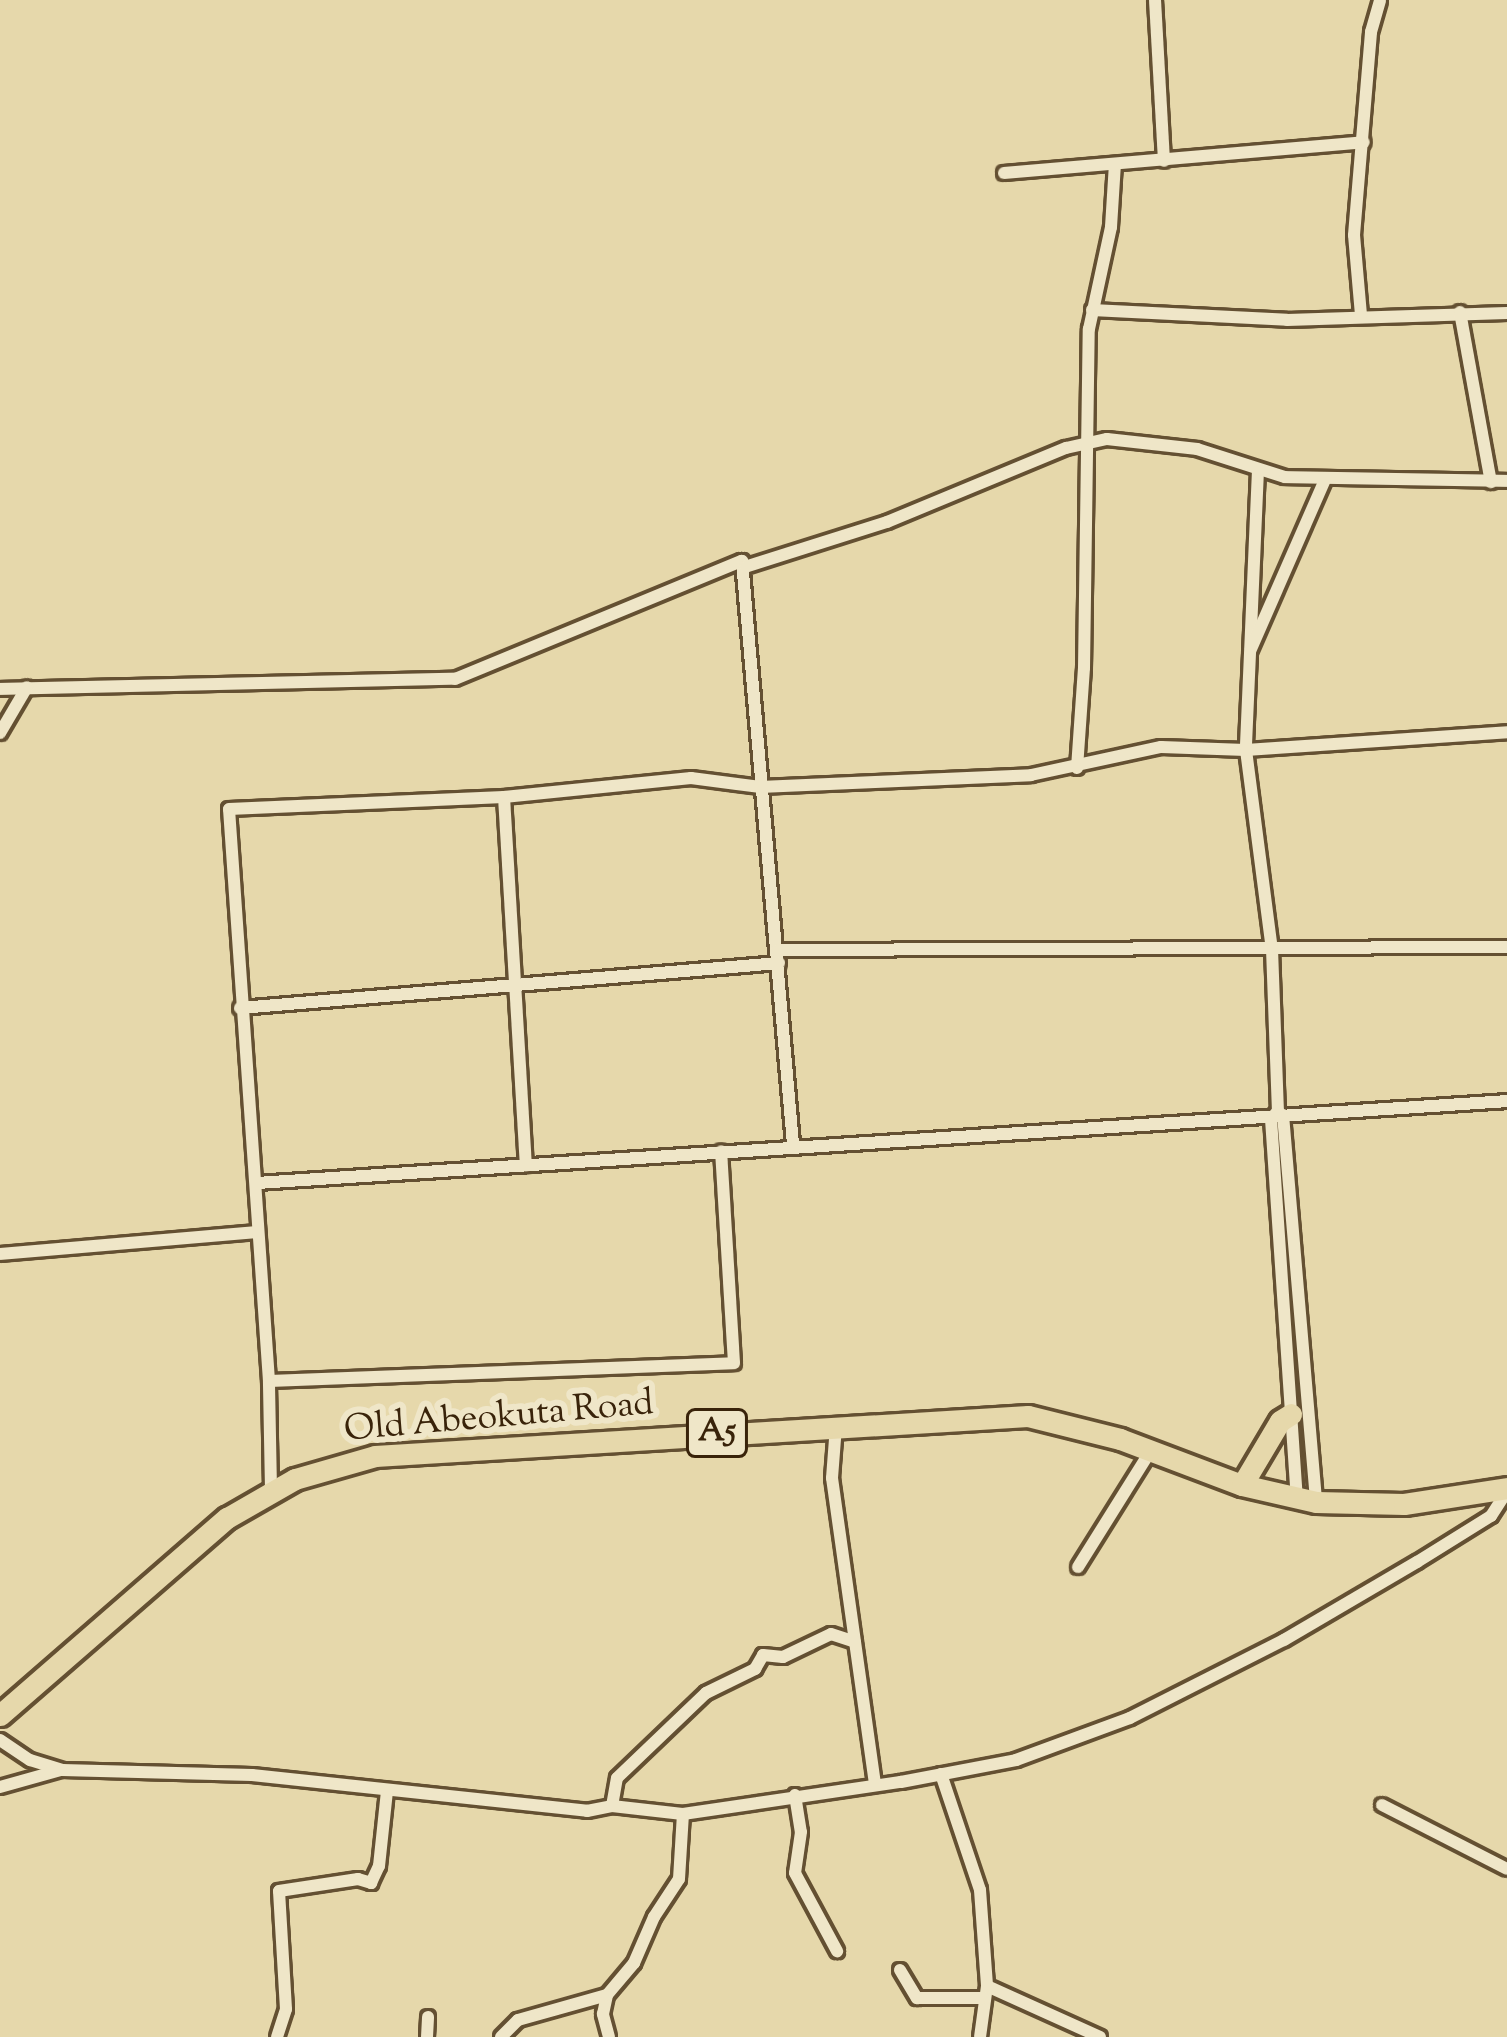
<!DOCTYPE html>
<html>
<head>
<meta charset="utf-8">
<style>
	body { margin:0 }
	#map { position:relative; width:1507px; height:2037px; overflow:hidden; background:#e6d8ab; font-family:"Sorts Mill Goudy",serif }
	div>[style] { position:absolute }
	.roads { filter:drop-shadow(3px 0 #645032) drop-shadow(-3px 0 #645032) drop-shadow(0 3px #645032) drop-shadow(0 -3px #645032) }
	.street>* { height:12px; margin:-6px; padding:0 6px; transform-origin:6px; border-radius:6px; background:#efe6c8 }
	.highway>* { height:21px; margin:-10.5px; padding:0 10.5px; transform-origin:10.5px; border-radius:10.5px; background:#e6d8ab }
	span { translate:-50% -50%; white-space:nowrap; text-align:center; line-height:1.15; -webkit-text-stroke:12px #efe6c8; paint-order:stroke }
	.shield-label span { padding:3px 9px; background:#efe6c8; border:3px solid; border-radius:9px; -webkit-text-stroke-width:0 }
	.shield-label { font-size:33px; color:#39230a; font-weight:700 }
	.street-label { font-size:36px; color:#39230a }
</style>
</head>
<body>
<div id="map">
	<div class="roads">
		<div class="street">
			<i style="left:1155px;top:0;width:161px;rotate:86.8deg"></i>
			<i style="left:1004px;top:173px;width:361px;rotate:-4.9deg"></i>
			<i style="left:1092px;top:310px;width:195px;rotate:2.9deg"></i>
			<i style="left:1287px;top:320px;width:220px;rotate:-1.8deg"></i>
			<i style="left:1460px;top:312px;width:173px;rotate:79.7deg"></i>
			<i style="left:1361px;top:315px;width:80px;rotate:-95deg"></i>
			<i style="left:1354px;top:235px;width:204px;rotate:-85.2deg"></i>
			<i style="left:1371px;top:32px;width:33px;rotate:-74deg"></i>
			<i style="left:1258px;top:470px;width:280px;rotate:92.5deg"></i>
			<i style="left:1246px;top:750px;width:201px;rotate:82.6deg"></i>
			<i style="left:1272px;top:949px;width:162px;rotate:87.9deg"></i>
			<i style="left:1278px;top:1111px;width:11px;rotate:131deg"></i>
			<i style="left:1271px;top:1119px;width:379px;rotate:86.1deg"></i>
			<i style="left:742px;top:561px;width:585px;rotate:85deg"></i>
			<i style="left:1251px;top:649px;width:184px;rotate:-66.4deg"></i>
			<i style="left:0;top:689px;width:455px;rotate:-1.3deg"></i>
			<i style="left:455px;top:679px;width:310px;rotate:-22.4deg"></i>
			<i style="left:742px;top:561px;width:7px;rotate:63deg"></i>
			<i style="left:745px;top:567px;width:149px;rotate:-17.6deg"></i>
			<i style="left:887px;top:522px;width:194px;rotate:-22.5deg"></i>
			<i style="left:1066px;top:448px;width:42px;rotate:-12.4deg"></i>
			<i style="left:1107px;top:439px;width:91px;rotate:6.3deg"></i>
			<i style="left:1197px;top:449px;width:92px;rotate:17.7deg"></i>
			<i style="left:1285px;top:477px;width:222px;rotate:1deg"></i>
			<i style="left:0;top:733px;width:53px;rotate:-59.6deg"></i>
			<i style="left:1077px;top:768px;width:100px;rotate:-86deg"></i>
			<i style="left:1084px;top:668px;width:339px;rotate:-89.2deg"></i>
			<i style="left:1089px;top:329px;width:104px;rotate:-77.8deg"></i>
			<i style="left:1111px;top:227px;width:63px;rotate:-86.4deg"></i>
			<i style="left:504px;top:797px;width:369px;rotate:86.6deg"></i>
			<i style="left:777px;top:950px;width:730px;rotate:-0.24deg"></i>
			<i style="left:240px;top:1008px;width:541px;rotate:-4.77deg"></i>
			<i style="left:1283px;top:1115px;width:388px;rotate:85.1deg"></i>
			<i style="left:257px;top:1183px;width:1253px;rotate:-3.75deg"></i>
			<i style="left:0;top:1254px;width:258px;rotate:-4.9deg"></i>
			<i style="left:269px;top:1381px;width:465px;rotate:-2.2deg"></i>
			<i style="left:734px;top:1363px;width:212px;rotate:-93.5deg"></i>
			<i style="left:836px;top:1426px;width:52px;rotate:94.4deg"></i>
			<i style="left:832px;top:1478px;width:310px;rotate:82deg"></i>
			<i style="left:271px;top:1489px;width:108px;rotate:-91.1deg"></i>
			<i style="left:269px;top:1381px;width:573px;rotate:-94deg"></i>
			<i style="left:229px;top:809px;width:275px;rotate:-2.5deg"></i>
			<i style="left:504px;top:797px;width:188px;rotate:-5.8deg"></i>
			<i style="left:691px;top:778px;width:70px;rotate:7.4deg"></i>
			<i style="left:760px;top:787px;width:271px;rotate:-2.5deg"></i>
			<i style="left:1031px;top:775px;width:133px;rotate:-12.2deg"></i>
			<i style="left:1161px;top:747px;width:85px;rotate:2deg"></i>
			<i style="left:1246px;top:750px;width:262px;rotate:-3.9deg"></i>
			<i style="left:1078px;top:1567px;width:138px;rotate:-58deg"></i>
			<i style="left:0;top:1740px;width:36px;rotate:34deg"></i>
			<i style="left:30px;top:1760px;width:34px;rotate:17deg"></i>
			<i style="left:62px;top:1770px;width:190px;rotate:1.5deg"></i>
			<i style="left:252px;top:1775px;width:337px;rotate:6.1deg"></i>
			<i style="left:587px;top:1811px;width:25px;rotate:-11deg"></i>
			<i style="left:612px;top:1806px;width:71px;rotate:6.4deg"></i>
			<i style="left:683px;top:1814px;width:220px;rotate:-8.4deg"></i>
			<i style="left:901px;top:1782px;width:117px;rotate:-10.8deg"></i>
			<i style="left:1016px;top:1760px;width:121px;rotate:-20.2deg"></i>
			<i style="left:1130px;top:1718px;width:173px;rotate:-26.9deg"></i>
			<i style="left:1284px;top:1640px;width:154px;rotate:-30.4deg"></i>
			<i style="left:1417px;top:1562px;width:87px;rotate:-31.9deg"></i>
			<i style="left:1491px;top:1516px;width:30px;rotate:-57deg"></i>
			<i style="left:941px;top:1774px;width:122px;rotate:71.4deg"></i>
			<i style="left:980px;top:1890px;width:96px;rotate:85.8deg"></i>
			<i style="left:987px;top:1986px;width:51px;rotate:97.8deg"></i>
			<i style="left:0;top:1787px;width:63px;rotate:-15.6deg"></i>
			<i style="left:795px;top:1795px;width:37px;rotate:81deg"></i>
			<i style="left:801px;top:1832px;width:41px;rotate:98.3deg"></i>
			<i style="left:795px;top:1873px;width:89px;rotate:61.7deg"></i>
			<i style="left:1382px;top:1805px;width:140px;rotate:27.1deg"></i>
			<i style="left:612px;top:1806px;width:28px;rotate:-80deg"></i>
			<i style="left:617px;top:1778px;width:123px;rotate:-43.7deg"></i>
			<i style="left:706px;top:1693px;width:55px;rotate:-26.1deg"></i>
			<i style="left:755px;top:1669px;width:16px;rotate:-60deg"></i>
			<i style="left:763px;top:1655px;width:20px;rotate:6deg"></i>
			<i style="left:783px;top:1657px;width:53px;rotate:-25.6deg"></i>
			<i style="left:831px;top:1634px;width:25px;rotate:18deg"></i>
			<i style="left:900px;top:1970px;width:33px;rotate:59deg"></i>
			<i style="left:917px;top:1998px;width:66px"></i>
			<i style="left:987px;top:1986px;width:124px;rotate:24.3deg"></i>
			<i style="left:277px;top:2037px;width:29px;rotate:-72deg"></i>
			<i style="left:286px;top:2009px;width:118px;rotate:-93.4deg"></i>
			<i style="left:279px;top:1891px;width:80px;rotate:-8.6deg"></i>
			<i style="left:358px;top:1879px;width:14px;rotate:17deg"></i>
			<i style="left:371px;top:1883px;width:19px;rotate:-65deg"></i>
			<i style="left:379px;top:1866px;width:75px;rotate:-83.9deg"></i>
			<i style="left:427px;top:2037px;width:20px;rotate:-87deg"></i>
			<i style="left:501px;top:2037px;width:24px;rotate:-45deg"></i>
			<i style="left:518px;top:2020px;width:92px;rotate:-15.7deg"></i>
			<i style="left:609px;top:2037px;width:24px;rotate:-105deg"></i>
			<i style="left:603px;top:2014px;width:19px;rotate:-78deg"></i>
			<i style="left:607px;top:1995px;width:42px;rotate:-49.8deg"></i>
			<i style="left:634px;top:1963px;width:50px;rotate:-66.5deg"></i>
			<i style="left:654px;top:1917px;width:45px;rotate:-56.7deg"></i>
			<i style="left:679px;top:1879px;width:65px;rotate:-86.5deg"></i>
		</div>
		<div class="highway">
			<i style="left:1242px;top:1485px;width:74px;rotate:-59.3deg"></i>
			<i style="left:1280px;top:1421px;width:13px;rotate:-32deg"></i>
			<i style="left:0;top:1715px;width:301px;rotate:-41deg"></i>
			<i style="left:227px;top:1518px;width:78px;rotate:-29.8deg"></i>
			<i style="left:295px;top:1479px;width:83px;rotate:-16deg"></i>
			<i style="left:375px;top:1456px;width:654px;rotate:-3.51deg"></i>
			<i style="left:1028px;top:1416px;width:95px;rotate:14deg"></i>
			<i style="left:1120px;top:1439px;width:130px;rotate:20.7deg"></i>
			<i style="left:1242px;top:1485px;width:76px;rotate:12.9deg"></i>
			<i style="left:1316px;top:1502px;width:88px;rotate:1.3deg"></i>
			<i style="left:1404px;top:1504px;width:104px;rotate:-8.8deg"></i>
		</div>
	</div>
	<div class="shield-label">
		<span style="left:717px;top:1433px">A5</span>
	</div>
	<div class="street-label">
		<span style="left:499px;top:1418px;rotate:-5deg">Old Abeokuta Road</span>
	</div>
</div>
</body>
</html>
